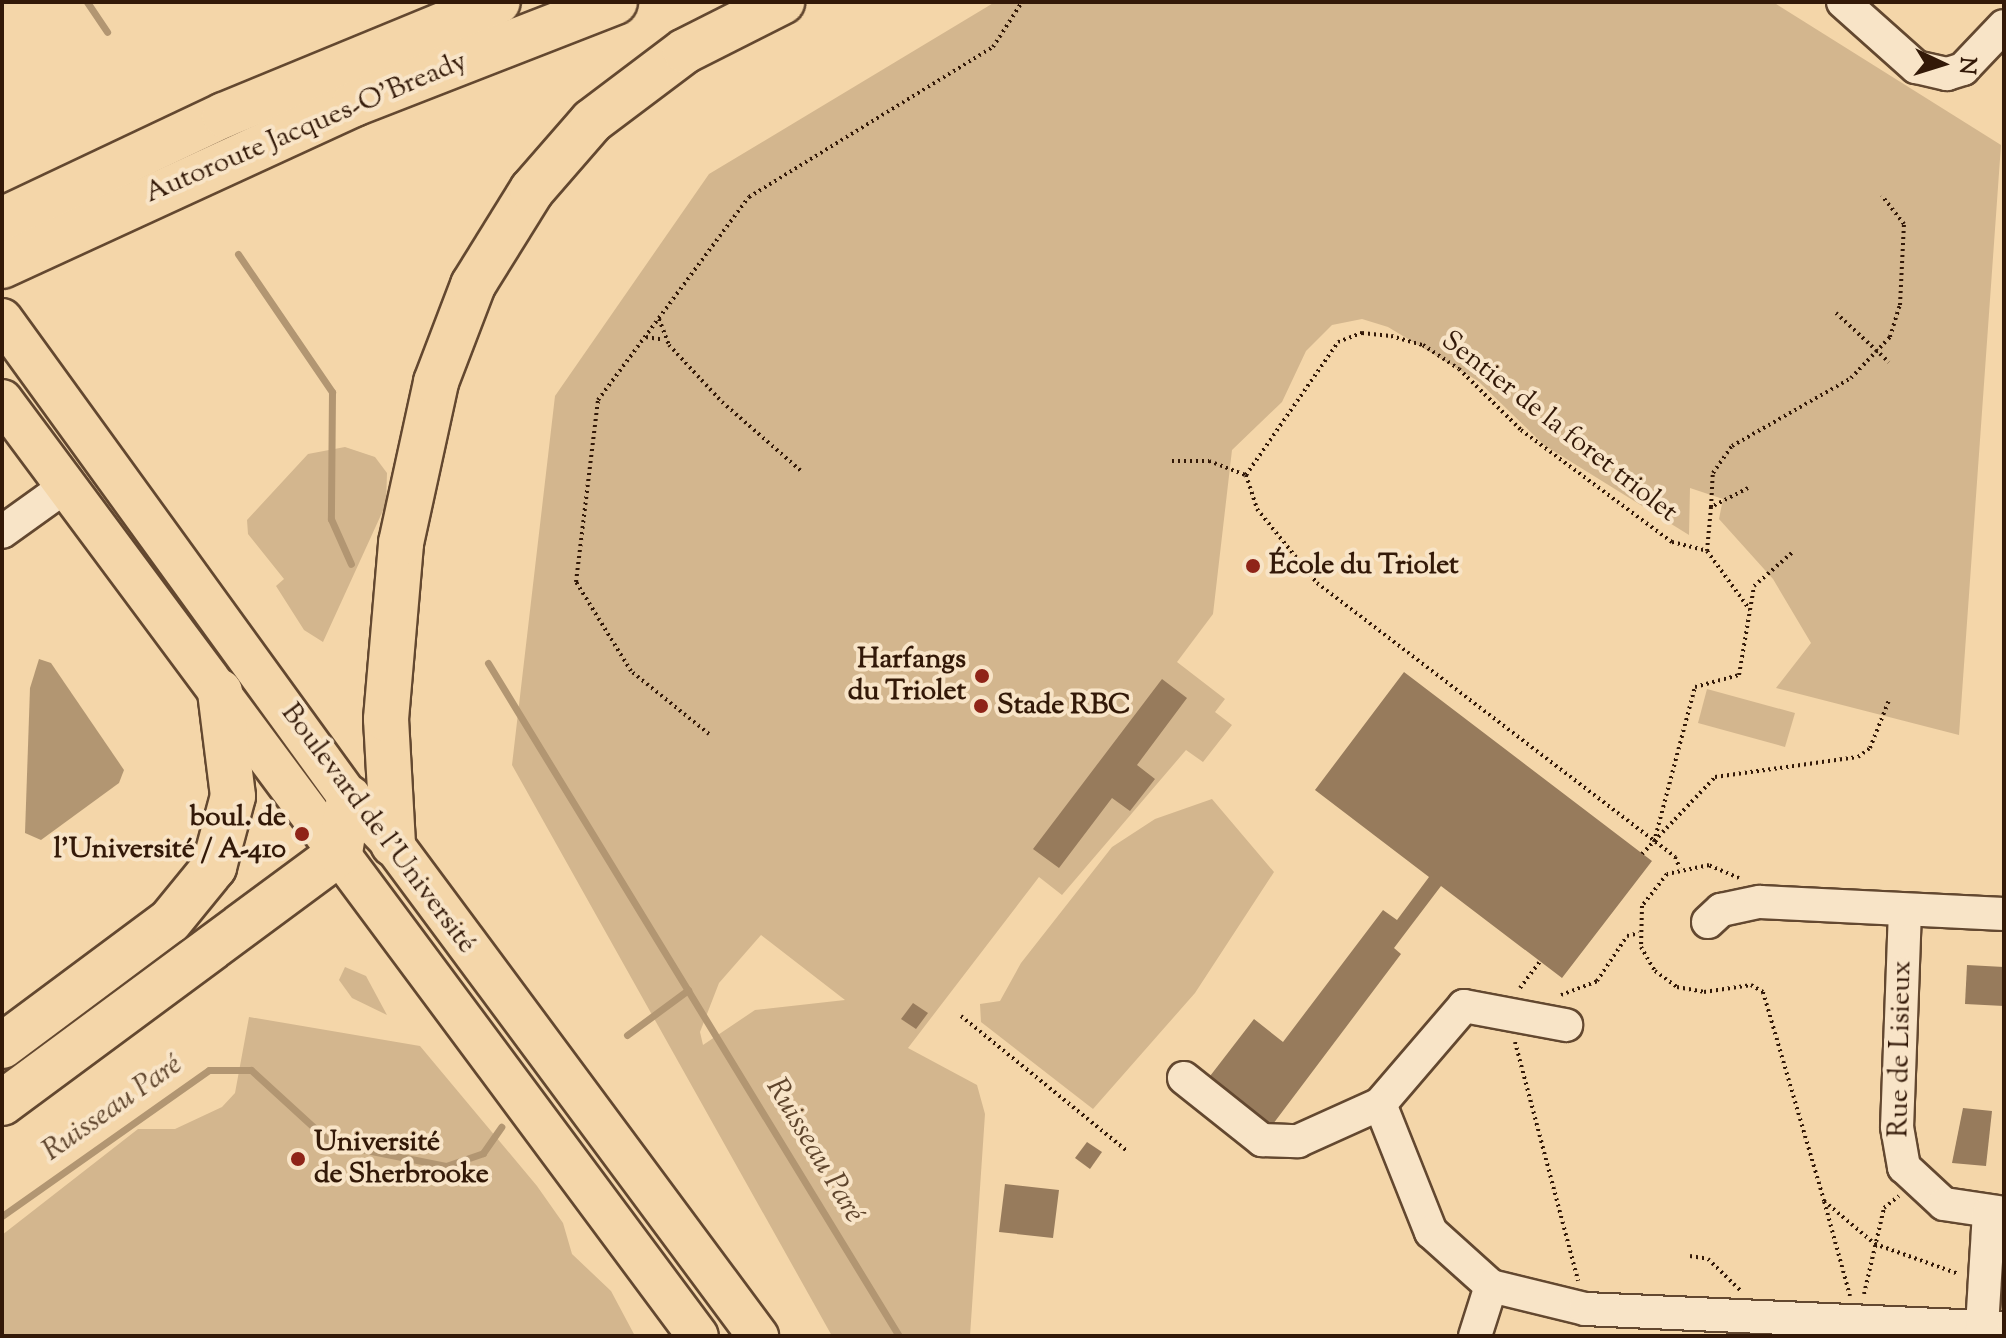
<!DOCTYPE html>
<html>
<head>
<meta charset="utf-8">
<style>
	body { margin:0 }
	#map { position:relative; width:2006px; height:1338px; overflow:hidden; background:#f4d6a9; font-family:"Sorts Mill Goudy",serif }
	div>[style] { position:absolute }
	.green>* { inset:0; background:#d3b68e }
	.water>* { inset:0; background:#b29672 }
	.stream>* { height:7px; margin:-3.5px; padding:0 3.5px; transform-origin:3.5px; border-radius:3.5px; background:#b29672 }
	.building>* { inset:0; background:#977b5c }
	.path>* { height:4px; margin-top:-2px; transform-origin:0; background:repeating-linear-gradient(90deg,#331908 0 2px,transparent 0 6px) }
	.roads { filter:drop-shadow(2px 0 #634830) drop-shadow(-2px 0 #634830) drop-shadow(0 2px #634830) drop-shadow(0 -2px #634830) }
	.minor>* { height:32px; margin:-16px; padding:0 16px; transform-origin:16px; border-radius:16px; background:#f8e4c7 }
	.major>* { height:40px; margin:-20px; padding:0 20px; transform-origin:20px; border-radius:20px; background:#f4d6a9 }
	.highway>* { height:44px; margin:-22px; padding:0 22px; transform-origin:22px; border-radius:22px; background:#f4d6a9 }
	.dots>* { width:22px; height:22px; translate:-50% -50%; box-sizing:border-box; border:4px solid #f8e4c7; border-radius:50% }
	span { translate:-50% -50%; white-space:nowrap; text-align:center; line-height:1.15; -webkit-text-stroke:8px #f8e4c7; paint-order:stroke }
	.street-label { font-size:28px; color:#331908 }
	.poi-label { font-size:28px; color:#331908; font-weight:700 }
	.left { translate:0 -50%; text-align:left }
	.right { translate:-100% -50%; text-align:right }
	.water-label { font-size:30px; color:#5f452d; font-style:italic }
	.frame { position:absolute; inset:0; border:4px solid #331908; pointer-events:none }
	.north { position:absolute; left:1902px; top:24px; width:80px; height:80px; -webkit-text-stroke:6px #f8e4c7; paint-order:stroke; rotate:94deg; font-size:22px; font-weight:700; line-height:32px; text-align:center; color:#331908 }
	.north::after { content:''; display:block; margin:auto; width:28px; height:36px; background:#331908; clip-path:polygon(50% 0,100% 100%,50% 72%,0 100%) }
</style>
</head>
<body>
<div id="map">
	<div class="green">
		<i style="clip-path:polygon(evenodd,995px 2px,1773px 2px,2001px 145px,1959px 735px,1776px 688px,1811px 643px,1773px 579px,1719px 519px,1723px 499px,1690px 488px,1689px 535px,1544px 445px,1478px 381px,1388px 327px,1362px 319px,1332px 325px,1306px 351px,1282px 402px,1232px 450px,1213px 614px,1177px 662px,1225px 699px,1215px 712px,1232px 725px,1203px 762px,1186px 750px,1062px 895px,1039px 877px,908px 1048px,977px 1085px,985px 1114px,970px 1336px,832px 1336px,512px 765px,555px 396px,709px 174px,995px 2px,761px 935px,845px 1000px,755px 1010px,703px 1045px,700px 1032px,719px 983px,761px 935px)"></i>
		<i style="clip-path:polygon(345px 447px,375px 457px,387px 473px,386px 504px,323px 642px,304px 630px,276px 586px,284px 579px,248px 534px,247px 520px,308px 454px)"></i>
		<i style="clip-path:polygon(1707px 689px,1795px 713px,1785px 747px,1698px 723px)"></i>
		<i style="clip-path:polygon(1212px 799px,1274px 872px,1195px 993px,1093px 1109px,981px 1022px,980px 1004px,1000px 1001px,1021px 963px,1112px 847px,1155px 819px)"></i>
		<i style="clip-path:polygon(345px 967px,366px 976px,387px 1015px,352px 998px,339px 980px)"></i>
		<i style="clip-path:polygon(249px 1017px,420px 1046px,537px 1186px,563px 1223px,572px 1254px,611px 1291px,635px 1336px,2px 1336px,2px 1235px,138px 1129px,175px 1129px,222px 1107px,235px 1093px)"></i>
	</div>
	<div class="water">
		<i style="clip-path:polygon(39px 659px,51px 663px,124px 770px,119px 783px,41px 840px,25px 833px,30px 688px)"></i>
	</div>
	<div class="stream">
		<i style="left:87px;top:2px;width:36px;rotate:56deg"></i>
		<i style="left:238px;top:254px;width:167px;rotate:55.7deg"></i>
		<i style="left:332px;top:392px;width:127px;rotate:90.5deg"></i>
		<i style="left:331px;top:519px;width:49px;rotate:66deg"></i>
		<i style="left:488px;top:663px;width:789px;rotate:58.59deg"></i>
		<i style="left:627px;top:1035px;width:76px;rotate:-36.4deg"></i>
		<i style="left:2px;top:1216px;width:253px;rotate:-35.2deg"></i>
		<i style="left:209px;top:1070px;width:42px"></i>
		<i style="left:251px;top:1070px;width:108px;rotate:42.4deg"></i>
		<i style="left:331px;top:1143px;width:117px;rotate:11.3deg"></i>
		<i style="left:446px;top:1166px;width:39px;rotate:-19deg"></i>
		<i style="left:483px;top:1153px;width:32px;rotate:-55deg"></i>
	</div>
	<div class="building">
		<i style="clip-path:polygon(1404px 672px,1652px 861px,1562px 978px,1441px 886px,1394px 948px,1401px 954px,1270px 1128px,1207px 1080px,1254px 1019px,1283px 1042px,1383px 910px,1397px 920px,1429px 877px,1315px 790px)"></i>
		<i style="clip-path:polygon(1162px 679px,1187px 698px,1137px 765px,1155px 779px,1130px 811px,1112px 798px,1059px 868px,1033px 849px)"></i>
		<i style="clip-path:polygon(1967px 965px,2004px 967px,2004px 1006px,1965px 1004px)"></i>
		<i style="clip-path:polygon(913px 1003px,928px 1013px,916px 1029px,901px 1019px)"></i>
		<i style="clip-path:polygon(1963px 1108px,1992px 1111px,1986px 1166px,1952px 1163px)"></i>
		<i style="clip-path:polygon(1087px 1142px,1102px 1152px,1090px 1169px,1075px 1158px)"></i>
		<i style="clip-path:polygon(1005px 1184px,1059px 1190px,1053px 1238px,999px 1232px)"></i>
	</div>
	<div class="path">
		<i style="left:1836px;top:313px;width:72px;rotate:42.8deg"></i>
		<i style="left:659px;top:319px;width:28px;rotate:69deg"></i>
		<i style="left:669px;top:345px;width:78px;rotate:47.1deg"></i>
		<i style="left:722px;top:402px;width:105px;rotate:41.1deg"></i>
		<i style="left:646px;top:337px;width:18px;rotate:9deg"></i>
		<i style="left:1172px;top:461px;width:37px"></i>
		<i style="left:1209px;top:461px;width:40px;rotate:21deg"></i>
		<i style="left:1246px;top:475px;width:162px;rotate:-55.3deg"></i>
		<i style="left:1338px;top:342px;width:26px;rotate:-21deg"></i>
		<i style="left:1362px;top:333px;width:29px;rotate:6deg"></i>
		<i style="left:1391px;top:336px;width:33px;rotate:16deg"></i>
		<i style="left:1423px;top:345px;width:43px;rotate:33.7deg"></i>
		<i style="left:1459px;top:369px;width:87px;rotate:44.5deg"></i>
		<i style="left:1521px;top:430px;width:188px;rotate:36.6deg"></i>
		<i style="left:1672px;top:542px;width:36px;rotate:14deg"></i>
		<i style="left:1246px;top:475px;width:36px;rotate:72deg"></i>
		<i style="left:1257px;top:509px;width:95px;rotate:51deg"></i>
		<i style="left:1317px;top:583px;width:451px;rotate:37.4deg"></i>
		<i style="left:1675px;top:857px;width:12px;rotate:66deg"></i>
		<i style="left:1748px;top:488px;width:42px;rotate:152.8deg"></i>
		<i style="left:1711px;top:507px;width:44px;rotate:95.2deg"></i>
		<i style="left:1707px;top:551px;width:73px;rotate:53.9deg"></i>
		<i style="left:1711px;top:507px;width:34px;rotate:-87deg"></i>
		<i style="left:1713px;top:473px;width:33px;rotate:-55deg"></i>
		<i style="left:1732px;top:446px;width:137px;rotate:-29.7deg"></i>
		<i style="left:1851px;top:378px;width:57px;rotate:-46.4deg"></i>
		<i style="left:1890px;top:337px;width:34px;rotate:-73deg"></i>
		<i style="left:1900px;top:305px;width:81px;rotate:-87.2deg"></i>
		<i style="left:1904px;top:224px;width:36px;rotate:-128deg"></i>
		<i style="left:709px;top:734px;width:100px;rotate:-141.1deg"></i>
		<i style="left:631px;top:671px;width:105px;rotate:-121.7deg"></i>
		<i style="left:576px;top:582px;width:183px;rotate:-83.1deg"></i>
		<i style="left:598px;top:400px;width:253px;rotate:-53.4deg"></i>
		<i style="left:749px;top:197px;width:286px;rotate:-31.6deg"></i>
		<i style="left:993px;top:47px;width:54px;rotate:-57.2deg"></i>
		<i style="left:1654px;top:842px;width:160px;rotate:-75.2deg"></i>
		<i style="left:1695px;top:687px;width:46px;rotate:-15.3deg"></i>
		<i style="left:1739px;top:675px;width:90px;rotate:-80.4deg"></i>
		<i style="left:1754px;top:586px;width:53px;rotate:-41.2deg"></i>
		<i style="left:1642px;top:854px;width:106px;rotate:-46.5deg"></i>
		<i style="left:1715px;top:777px;width:144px;rotate:-8deg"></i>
		<i style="left:1858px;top:757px;width:15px;rotate:-37deg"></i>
		<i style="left:1870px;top:748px;width:52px;rotate:-68.4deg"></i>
		<i style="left:1739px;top:878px;width:33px;rotate:-157deg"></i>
		<i style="left:1709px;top:865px;width:43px;rotate:167.9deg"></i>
		<i style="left:1667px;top:874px;width:41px;rotate:128deg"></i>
		<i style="left:1642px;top:906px;width:41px;rotate:91.4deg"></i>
		<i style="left:1641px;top:947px;width:28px;rotate:60deg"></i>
		<i style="left:1655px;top:971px;width:27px;rotate:36deg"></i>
		<i style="left:1677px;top:987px;width:27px;rotate:10deg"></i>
		<i style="left:1704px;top:992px;width:48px;rotate:-8.5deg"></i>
		<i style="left:1751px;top:985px;width:14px;rotate:30deg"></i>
		<i style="left:1763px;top:992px;width:218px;rotate:73.7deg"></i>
		<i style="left:1520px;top:988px;width:34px;rotate:-53deg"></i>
		<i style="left:1561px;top:995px;width:39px;rotate:-21deg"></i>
		<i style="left:1597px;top:981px;width:54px;rotate:-56.3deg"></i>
		<i style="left:1627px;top:936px;width:12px;rotate:-14deg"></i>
		<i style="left:961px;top:1016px;width:213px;rotate:39.1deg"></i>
		<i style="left:1515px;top:1042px;width:247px;rotate:75.2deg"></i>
		<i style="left:1690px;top:1256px;width:18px;rotate:9deg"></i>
		<i style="left:1708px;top:1259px;width:45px;rotate:44.1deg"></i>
		<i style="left:1864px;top:1294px;width:88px;rotate:-76.9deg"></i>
		<i style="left:1884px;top:1208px;width:19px;rotate:-39deg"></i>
		<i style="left:1850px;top:1296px;width:98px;rotate:-105.3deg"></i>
		<i style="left:1824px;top:1201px;width:67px;rotate:40.1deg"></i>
		<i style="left:1875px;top:1244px;width:89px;rotate:19.7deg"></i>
	</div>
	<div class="roads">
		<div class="minor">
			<i style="left:1843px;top:2px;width:98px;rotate:41.7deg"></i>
			<i style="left:1916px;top:67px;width:32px;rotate:13deg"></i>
			<i style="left:1947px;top:74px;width:17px;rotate:-17deg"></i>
			<i style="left:1963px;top:69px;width:59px;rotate:-46.4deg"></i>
			<i style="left:2px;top:532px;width:79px;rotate:-35.7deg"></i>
			<i style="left:1905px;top:910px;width:217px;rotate:92.1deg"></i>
			<i style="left:1897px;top:1127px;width:41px;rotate:80.1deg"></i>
			<i style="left:1904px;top:1167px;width:54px;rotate:42.8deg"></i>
			<i style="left:1944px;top:1204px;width:61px;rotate:8.5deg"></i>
			<i style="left:1708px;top:922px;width:18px;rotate:-43deg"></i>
			<i style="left:1721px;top:910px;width:40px;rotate:-12deg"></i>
			<i style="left:1760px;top:902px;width:244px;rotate:2.8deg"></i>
			<i style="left:1184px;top:1078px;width:100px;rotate:38.5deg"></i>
			<i style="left:1262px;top:1140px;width:36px;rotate:2deg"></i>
			<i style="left:1298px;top:1141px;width:90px;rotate:-24.3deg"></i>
			<i style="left:1380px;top:1104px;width:129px;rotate:-49.4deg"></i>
			<i style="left:1464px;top:1006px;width:104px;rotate:10.6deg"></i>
			<i style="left:1380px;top:1104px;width:138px;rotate:68.3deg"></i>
			<i style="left:1431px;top:1232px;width:81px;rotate:42deg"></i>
			<i style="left:1491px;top:1286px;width:97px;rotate:13.7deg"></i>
			<i style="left:1585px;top:1309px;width:419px;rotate:2.6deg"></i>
			<i style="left:1982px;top:1327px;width:115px;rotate:-86.5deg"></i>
			<i style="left:1475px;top:1336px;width:52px;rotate:-72.3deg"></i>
		</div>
		<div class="major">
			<i style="left:2px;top:319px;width:591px;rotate:54.08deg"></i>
			<i style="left:349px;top:798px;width:64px;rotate:46.3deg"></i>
			<i style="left:393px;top:844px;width:613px;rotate:53.43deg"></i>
			<i style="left:2px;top:400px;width:1166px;rotate:53.37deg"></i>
		</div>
		<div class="highway">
			<i style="left:2px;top:220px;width:246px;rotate:-25.3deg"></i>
			<i style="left:224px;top:115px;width:296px;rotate:-22.4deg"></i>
			<i style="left:2px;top:266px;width:387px;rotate:-24.7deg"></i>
			<i style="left:354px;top:104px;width:280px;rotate:-21.3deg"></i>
			<i style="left:393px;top:844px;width:125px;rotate:-93.2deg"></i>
			<i style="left:386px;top:719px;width:177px;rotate:-85.1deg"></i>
			<i style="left:401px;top:543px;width:165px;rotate:-77.7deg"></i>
			<i style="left:436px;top:382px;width:104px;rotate:-69.1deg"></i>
			<i style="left:473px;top:285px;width:112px;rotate:-58.2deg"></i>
			<i style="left:532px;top:190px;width:91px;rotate:-49deg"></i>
			<i style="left:592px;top:121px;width:116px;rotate:-37deg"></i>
			<i style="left:685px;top:51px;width:109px;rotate:-26.8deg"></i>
			<i style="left:2px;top:1046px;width:209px;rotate:-36.7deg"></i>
			<i style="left:170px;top:921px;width:70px;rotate:-50.8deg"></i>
			<i style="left:214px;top:867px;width:73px;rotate:-75deg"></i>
			<i style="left:233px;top:796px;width:105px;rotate:-97.1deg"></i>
			<i style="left:2px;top:1103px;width:420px;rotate:-36.5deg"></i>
			<i style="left:340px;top:853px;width:56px;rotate:-80.7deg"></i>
		</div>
	</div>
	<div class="dots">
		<i style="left:1253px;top:566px;background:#8f2418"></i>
		<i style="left:982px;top:676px;background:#8f2418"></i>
		<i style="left:981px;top:706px;background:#8f2418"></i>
		<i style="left:302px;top:834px;background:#8f2418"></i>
		<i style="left:298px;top:1159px;background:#8f2418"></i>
	</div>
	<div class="street-label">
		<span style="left:306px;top:128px;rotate:-23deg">Autoroute Jacques-O'Bready</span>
		<span style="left:1559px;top:427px;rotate:38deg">Sentier de la foret triolet</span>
		<span style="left:378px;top:829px;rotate:53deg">Boulevard de l'Université</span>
		<span style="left:1901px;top:1049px;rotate:-89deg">Rue de Lisieux</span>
	</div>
	<div class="poi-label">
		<span class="left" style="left:1269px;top:566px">École du Triolet</span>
		<span class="right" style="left:966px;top:676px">Harfangs<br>du Triolet</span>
		<span class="left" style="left:997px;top:706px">Stade RBC</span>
		<span class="right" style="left:286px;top:834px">boul. de<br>l'Université / A-410</span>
		<span class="left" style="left:314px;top:1159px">Université<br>de Sherbrooke</span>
	</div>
	<div class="water-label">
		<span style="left:113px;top:1109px;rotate:-35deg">Ruisseau Paré</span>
		<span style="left:814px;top:1151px;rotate:59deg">Ruisseau Paré</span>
	</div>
	<div class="frame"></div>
	<div class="north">N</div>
</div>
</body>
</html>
